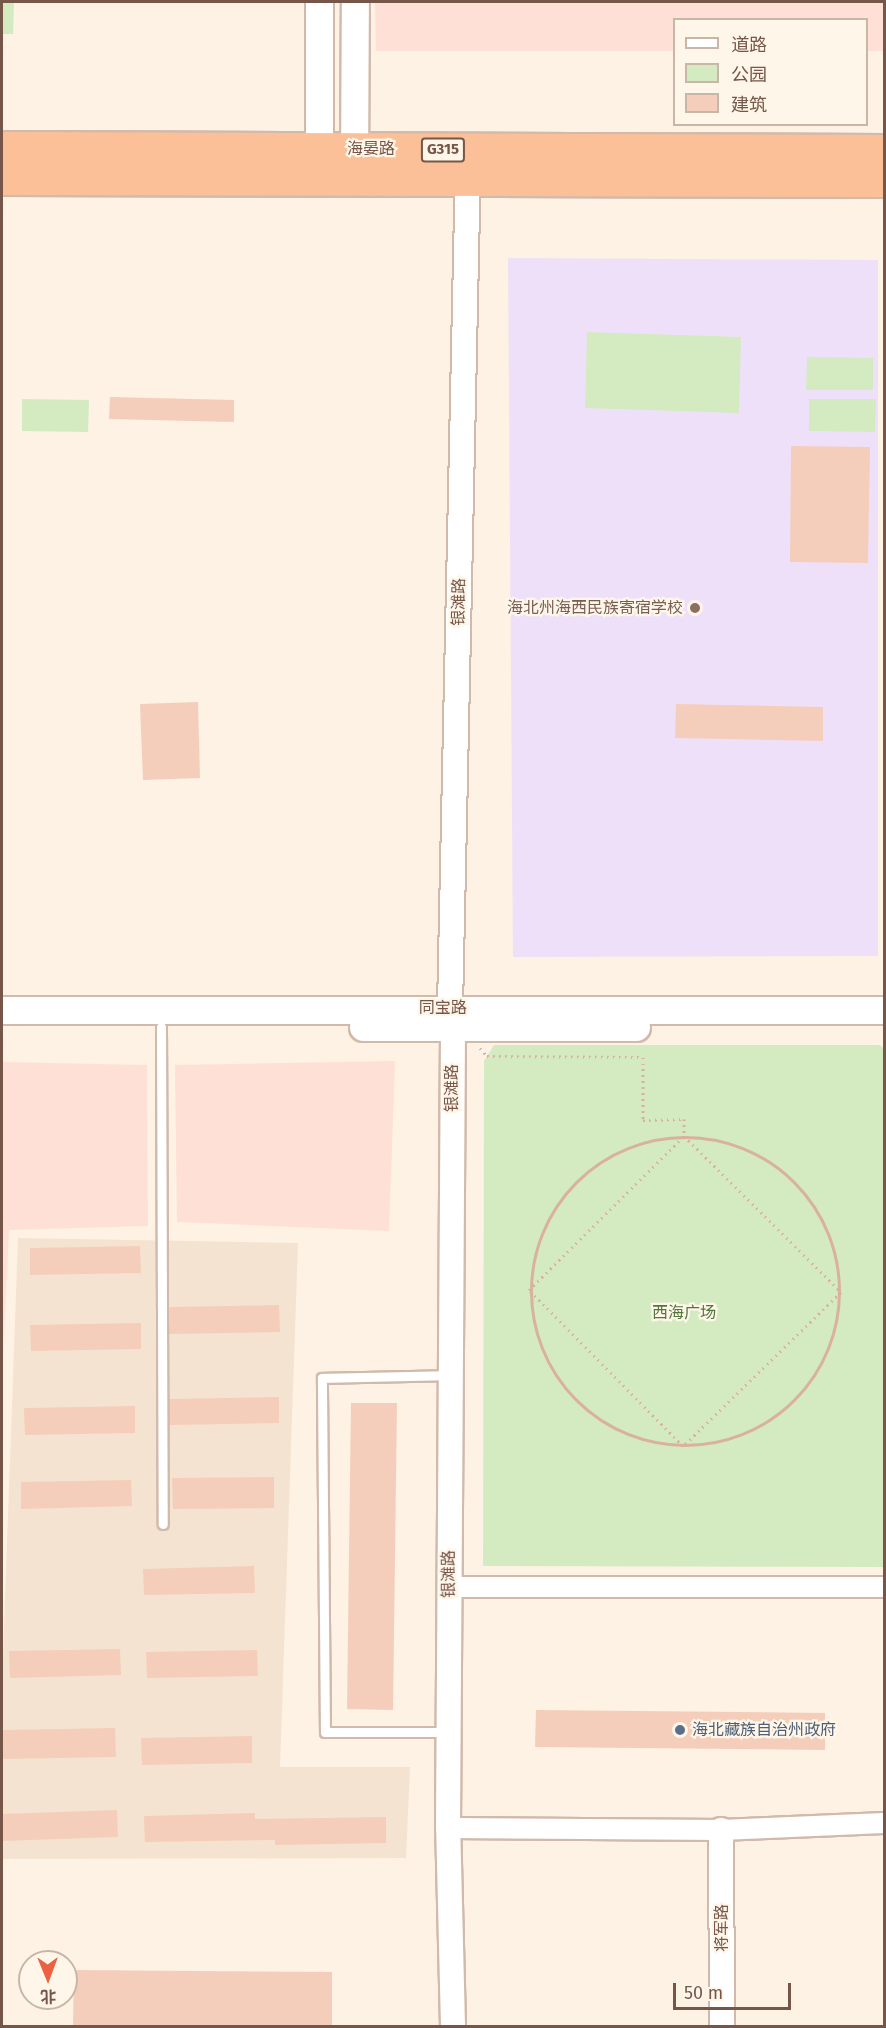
<!DOCTYPE html>
<html>
<head>
<meta charset="utf-8">
<style>
	body { margin:0 }
	#map { position:relative; width:886px; height:2028px; overflow:hidden; background:#fdf2e3; font-family:"Fira Sans","Noto Sans SC",sans-serif }
	div>[style] { position:absolute }
	.residential>* { inset:0; background:#f5e3d1 }
	.commercial>* { inset:0; background:#fee0d7 }
	.education>* { inset:0; background:#efe0f9 }
	.green>* { inset:0; background:#d4ebc1 }
	.building>* { inset:0; background:#f4ceba }
	.path>* { height:3px; margin-top:-1.5px; transform-origin:0; background:repeating-linear-gradient(90deg,#d9b19d 0 1.5px,transparent 0 6px) }
	.path>.ring { margin:-1.5px; padding:0; box-sizing:content-box; background:none; border:3px solid #d9b19d; border-radius:50% }
	.roads { filter:drop-shadow(2px 0 #d1baac) drop-shadow(-2px 0 #d1baac) drop-shadow(0 2px #d1baac) drop-shadow(0 -2px #d1baac) }
	.service>* { height:9px; margin:-4.5px; padding:0 4.5px; transform-origin:4.5px; border-radius:4.5px; background:#fff }
	.minor>* { height:20px; margin:-10px; padding:0 10px; transform-origin:10px; border-radius:10px; background:#fff }
	.tertiary>* { height:24px; margin:-12px; padding:0 12px; transform-origin:12px; border-radius:12px; background:#fff }
	.secondary>* { height:27px; margin:-13.5px; padding:0 13.5px; transform-origin:13.5px; border-radius:13.5px; background:#fff }
	.trunk>* { height:32px; margin:-16px; padding:0 16px; transform-origin:16px; border-radius:16px; background:#fcc098 }
	.dots>* { width:16px; height:16px; translate:-50% -50%; box-sizing:border-box; border:3px solid #fff6ea; border-radius:50% }
	span { translate:-50% -50%; white-space:nowrap; text-align:center; line-height:1.15; -webkit-text-stroke:4.5px #fff6ea; paint-order:stroke }
	.shield-label span { padding:2px 4px; background:#fff6ea; border:2px solid; border-radius:4px; -webkit-text-stroke-width:0 }
	.shield-label { font-size:15px; color:#765648; font-weight:700 }
	.street-label { font-size:16px; color:#765648 }
	.education-label { font-size:16px; color:#785e54 }
	.right { translate:-100% -50%; text-align:right }
	.park-label { font-size:16px; color:#51773d }
	.service-label { font-size:16px; color:#4e5e75 }
	.left { translate:0 -50%; text-align:left }
	.frame { position:absolute; inset:0; border:3px solid #765648; pointer-events:none }
	.legend { position:absolute; left:673px; top:18px; width:195px; height:108px; box-sizing:border-box; background:#fff6ea; border:2px solid #c8b6a9; margin:0; padding:8px 10px; list-style:none; font-size:18px; color:#765648 }
	.legend li { display:flex; align-items:center; gap:12px; height:30px }
	.legend b { width:30px; border:2px solid #c8b6a9 }
	.north { position:absolute; left:18px; top:1950px; width:60px; height:60px; box-sizing:border-box; background:#fff6ea; border:2px solid #c8b6a9; border-radius:50%; rotate:179deg; font-size:16px; font-weight:700; line-height:24px; text-align:center; color:#765648 }
	.north::after { content:''; display:block; margin:auto; width:21px; height:27px; background:#ec6043; clip-path:polygon(50% 0,100% 100%,50% 72%,0 100%) }
	.scale { position:absolute; left:673px; top:1983px; width:118px; height:27px; box-sizing:border-box; border:3px solid #765648; border-top:0; padding-left:8px; font-size:18px; line-height:21px; white-space:nowrap; color:#765648; -webkit-text-stroke:4px #fff6ea; paint-order:stroke }
</style>
</head>
<body>
<div id="map">
	<div class="residential">
		<i style="clip-path:polygon(18px 1238px,298px 1243px,280px 1767px,410px 1767px,406px 1858px,2px 1859px,2px 1682px)"></i>
	</div>
	<div class="commercial">
		<i style="clip-path:polygon(375px 2px,884px 2px,884px 51px,867px 51px,866px 20px,674px 20px,674px 51px,376px 51px)"></i>
		<i style="clip-path:polygon(395px 1061px,389px 1231px,177px 1222px,175px 1065px)"></i>
		<i style="clip-path:polygon(2px 1062px,147px 1065px,148px 1226px,9px 1230px,3px 1357px)"></i>
	</div>
	<div class="education">
		<i style="clip-path:polygon(508px 258px,878px 260px,878px 956px,513px 957px)"></i>
	</div>
	<div class="green">
		<i style="clip-path:polygon(2px 2px,14px 2px,13px 34px,2px 34px)"></i>
		<i style="clip-path:polygon(587px 332px,741px 337px,739px 413px,585px 408px)"></i>
		<i style="clip-path:polygon(807px 357px,873px 358px,873px 390px,806px 390px)"></i>
		<i style="clip-path:polygon(22px 399px,89px 400px,88px 432px,22px 431px)"></i>
		<i style="clip-path:polygon(809px 399px,876px 399px,875px 432px,809px 431px)"></i>
		<i style="clip-path:polygon(494px 1045px,879px 1045px,884px 1048px,884px 1567px,483px 1566px,484px 1061px)"></i>
	</div>
	<div class="building">
		<i style="clip-path:polygon(110px 397px,234px 400px,234px 422px,109px 419px)"></i>
		<i style="clip-path:polygon(791px 446px,870px 447px,868px 563px,790px 562px)"></i>
		<i style="clip-path:polygon(198px 702px,200px 778px,143px 780px,140px 704px)"></i>
		<i style="clip-path:polygon(676px 704px,823px 707px,823px 741px,675px 738px)"></i>
		<i style="clip-path:polygon(140px 1246px,141px 1273px,30px 1275px,30px 1248px)"></i>
		<i style="clip-path:polygon(279px 1305px,280px 1332px,169px 1334px,169px 1307px)"></i>
		<i style="clip-path:polygon(141px 1323px,141px 1349px,31px 1351px,30px 1325px)"></i>
		<i style="clip-path:polygon(279px 1397px,279px 1423px,169px 1425px,169px 1399px)"></i>
		<i style="clip-path:polygon(351px 1403px,397px 1403px,393px 1710px,347px 1709px)"></i>
		<i style="clip-path:polygon(135px 1406px,135px 1433px,25px 1435px,24px 1408px)"></i>
		<i style="clip-path:polygon(274px 1477px,274px 1508px,173px 1509px,172px 1478px)"></i>
		<i style="clip-path:polygon(131px 1480px,132px 1506px,21px 1509px,21px 1482px)"></i>
		<i style="clip-path:polygon(254px 1566px,255px 1593px,144px 1595px,143px 1569px)"></i>
		<i style="clip-path:polygon(120px 1649px,121px 1675px,10px 1678px,9px 1651px)"></i>
		<i style="clip-path:polygon(257px 1650px,258px 1676px,147px 1678px,146px 1652px)"></i>
		<i style="clip-path:polygon(536px 1710px,825px 1713px,825px 1750px,535px 1747px)"></i>
		<i style="clip-path:polygon(115px 1728px,116px 1757px,2px 1759px,2px 1730px)"></i>
		<i style="clip-path:polygon(252px 1736px,252px 1763px,142px 1765px,141px 1738px)"></i>
		<i style="clip-path:polygon(117px 1810px,118px 1837px,2px 1841px,2px 1814px)"></i>
		<i style="clip-path:polygon(255px 1813px,255px 1819px,386px 1817px,386px 1843px,275px 1845px,275px 1840px,145px 1842px,144px 1816px)"></i>
		<i style="clip-path:polygon(74px 1970px,332px 1972px,332px 2026px,73px 2026px)"></i>
	</div>
	<div class="path">
		<i style="left:480px;top:1048px;width:11px;rotate:49deg"></i>
		<i style="left:487px;top:1056px;width:156px;rotate:0.4deg"></i>
		<i style="left:643px;top:1057px;width:63px;rotate:90deg"></i>
		<i style="left:643px;top:1120px;width:41px;rotate:-1.4deg"></i>
		<i style="left:684px;top:1119px;width:16px;rotate:90deg"></i>
		<i style="left:684px;top:1136px;width:221px;rotate:44.8deg"></i>
		<i style="left:841px;top:1292px;width:221px;rotate:135.7deg"></i>
		<i style="left:683px;top:1446px;width:219px;rotate:-134.6deg"></i>
		<i style="left:529px;top:1290px;width:218px;rotate:-44.8deg"></i>
		<i class="ring" style="left:531px;top:1137px;width:305px;height:305px"></i>
	</div>
	<div class="roads">
		<div class="service">
			<i style="left:161px;top:1027px;width:497px;rotate:89.8deg"></i>
			<i style="left:447px;top:1732px;width:122px;rotate:180deg"></i>
			<i style="left:325px;top:1732px;width:354px;rotate:-90.5deg"></i>
			<i style="left:322px;top:1378px;width:129px;rotate:-1.3deg"></i>
		</div>
		<div class="minor">
			<i style="left:449px;top:1587px;width:435px"></i>
			<i style="left:448px;top:1828px;width:273px;rotate:0.4deg"></i>
			<i style="left:721px;top:1830px;width:163px;rotate:-2.5deg"></i>
		</div>
		<div class="tertiary">
			<i style="left:721px;top:1830px;width:196px;rotate:89.7deg"></i>
			<i style="left:453px;top:2026px;width:198px;rotate:-91.4deg"></i>
			<i style="left:448px;top:1828px;width:801px;rotate:-89.64deg"></i>
			<i style="left:453px;top:1027px;width:19px;rotate:-99deg"></i>
			<i style="left:450px;top:1008px;width:844px;rotate:-88.78deg"></i>
		</div>
		<div class="secondary">
			<i style="left:319px;top:2px;width:166px;rotate:90deg"></i>
			<i style="left:354px;top:170px;width:168px;rotate:-89.7deg"></i>
			<i style="left:2px;top:1010px;width:882px"></i>
			<i style="left:363px;top:1027px;width:273px"></i>
		</div>
		<div class="trunk">
			<i style="left:2px;top:148px;width:882px;rotate:0.19deg"></i>
			<i style="left:2px;top:179px;width:882px;rotate:0.13deg"></i>
		</div>
	</div>
	<div class="dots">
		<i style="left:695px;top:608px;background:#8d6e63"></i>
		<i style="left:680px;top:1730px;background:#5c6f8a"></i>
	</div>
	<div class="shield-label">
		<span style="left:443px;top:150px">G315</span>
	</div>
	<div class="street-label">
		<span style="left:371px;top:149px">海晏路</span>
		<span style="left:459px;top:602px;rotate:-89deg">银滩路</span>
		<span style="left:443px;top:1008px">同宝路</span>
		<span style="left:452px;top:1088px;rotate:-90deg">银滩路</span>
		<span style="left:449px;top:1574px;rotate:-90deg">银滩路</span>
		<span style="left:722px;top:1928px;rotate:-90deg">将军路</span>
	</div>
	<div class="education-label">
		<span class="right" style="left:683px;top:608px">海北州海西民族寄宿学校</span>
	</div>
	<div class="park-label">
		<span style="left:684px;top:1313px">西海广场</span>
	</div>
	<div class="service-label">
		<span class="left" style="left:692px;top:1730px">海北藏族自治州政府</span>
	</div>
	<div class="frame"></div>
	<ul class="legend">
	<li><b style="height:8px;background:#fff"></b>道路</li>
	<li><b style="height:16px;background:#d4ebc1"></b>公园</li>
	<li><b style="height:16px;background:#f4ceba"></b>建筑</li>
	</ul>
	<div class="north">北</div>
	<div class="scale">50 m</div>
</div>
</body>
</html>
